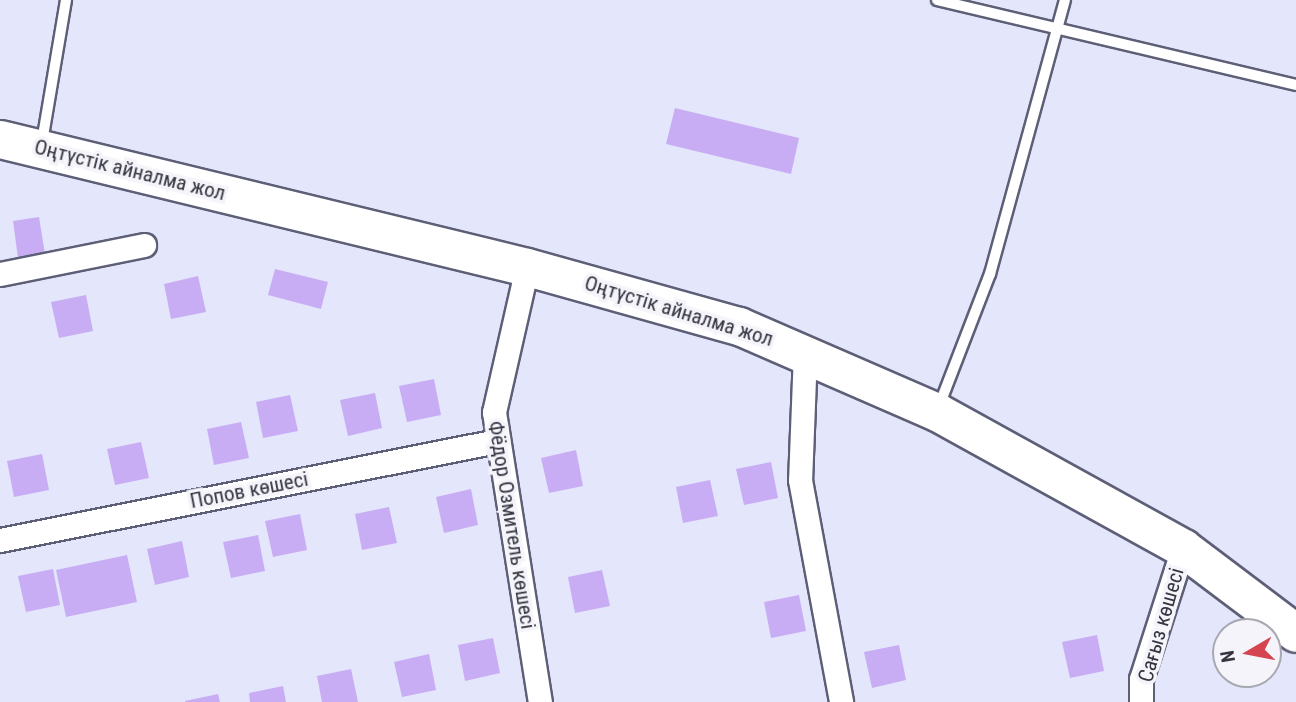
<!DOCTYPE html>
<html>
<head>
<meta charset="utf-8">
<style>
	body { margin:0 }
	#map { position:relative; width:1296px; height:702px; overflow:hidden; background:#e4e6fc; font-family:"Roboto Condensed",sans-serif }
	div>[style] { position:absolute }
	.building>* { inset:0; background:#c8adf4 }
	.roads { filter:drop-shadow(2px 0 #5d5f77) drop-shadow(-2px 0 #5d5f77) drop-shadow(0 2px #5d5f77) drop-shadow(0 -2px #5d5f77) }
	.service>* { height:10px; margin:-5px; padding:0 5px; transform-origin:5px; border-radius:5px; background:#fff }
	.minor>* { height:23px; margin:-11.5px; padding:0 11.5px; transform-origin:11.5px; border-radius:11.5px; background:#fff }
	.trunk>* { height:37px; margin:-18.5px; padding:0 18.5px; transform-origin:18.5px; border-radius:18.5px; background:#fff }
	span { translate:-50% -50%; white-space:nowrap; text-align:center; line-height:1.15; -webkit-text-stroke:7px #f4f4fa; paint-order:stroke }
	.street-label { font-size:21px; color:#343540 }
	.north { position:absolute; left:1212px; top:618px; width:70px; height:70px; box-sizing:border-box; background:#f4f4fa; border:2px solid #a7a8b0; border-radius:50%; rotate:260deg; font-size:19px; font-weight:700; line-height:28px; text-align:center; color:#343540 }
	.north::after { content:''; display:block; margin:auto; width:24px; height:32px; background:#d5454f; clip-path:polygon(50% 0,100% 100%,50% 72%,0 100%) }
</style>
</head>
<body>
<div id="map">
	<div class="building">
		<i style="clip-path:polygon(675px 108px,799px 138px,791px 174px,666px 144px)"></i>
		<i style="clip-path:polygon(39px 217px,45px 254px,18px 258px,13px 221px)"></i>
		<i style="clip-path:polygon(275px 269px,328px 282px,321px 309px,268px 295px)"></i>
		<i style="clip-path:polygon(198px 276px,206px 312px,171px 319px,164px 284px)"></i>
		<i style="clip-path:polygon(86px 295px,93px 331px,59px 338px,51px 302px)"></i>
		<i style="clip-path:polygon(434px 379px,441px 415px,407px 422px,399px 386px)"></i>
		<i style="clip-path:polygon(375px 393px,382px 428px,348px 436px,340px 400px)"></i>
		<i style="clip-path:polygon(290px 395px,298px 431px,263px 438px,256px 402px)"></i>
		<i style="clip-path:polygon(241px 422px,249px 458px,214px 465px,207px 429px)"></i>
		<i style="clip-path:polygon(141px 442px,149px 478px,115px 485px,107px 449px)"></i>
		<i style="clip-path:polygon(576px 450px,583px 486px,549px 493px,541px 458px)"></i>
		<i style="clip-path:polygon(42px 454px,49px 490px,14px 497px,7px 461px)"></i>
		<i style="clip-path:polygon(771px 462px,778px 498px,744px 505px,736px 469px)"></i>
		<i style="clip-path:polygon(710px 480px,718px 516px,683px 523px,676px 487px)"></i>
		<i style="clip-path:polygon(471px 489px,478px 525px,444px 533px,436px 497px)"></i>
		<i style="clip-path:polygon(389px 507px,397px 543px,362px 550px,355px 514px)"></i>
		<i style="clip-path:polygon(300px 514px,307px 550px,273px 557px,265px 521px)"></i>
		<i style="clip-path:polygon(258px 535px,265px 571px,231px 578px,223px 542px)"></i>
		<i style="clip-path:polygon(182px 541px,189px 577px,155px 585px,147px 549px)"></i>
		<i style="clip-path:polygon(127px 555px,137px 602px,66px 617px,56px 570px)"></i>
		<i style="clip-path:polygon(53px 569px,60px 605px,26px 612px,18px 576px)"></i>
		<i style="clip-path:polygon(602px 570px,610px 606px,575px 613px,568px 577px)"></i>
		<i style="clip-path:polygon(799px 595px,806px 631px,771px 638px,764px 602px)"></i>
		<i style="clip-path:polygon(1097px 635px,1104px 671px,1070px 678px,1062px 642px)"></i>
		<i style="clip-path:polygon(493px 638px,500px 673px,465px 681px,458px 645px)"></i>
		<i style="clip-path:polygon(899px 645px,906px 680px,872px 688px,864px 652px)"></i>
		<i style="clip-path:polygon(429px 654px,436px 690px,402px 697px,394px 662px)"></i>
		<i style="clip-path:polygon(351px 669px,358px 702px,322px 702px,317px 676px)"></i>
		<i style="clip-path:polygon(283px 686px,286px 702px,250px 702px,249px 693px)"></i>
		<i style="clip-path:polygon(218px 694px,220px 702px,185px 702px,185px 701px)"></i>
	</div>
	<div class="roads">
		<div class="service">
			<i style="left:937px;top:0;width:369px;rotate:13.3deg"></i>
			<i style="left:42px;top:142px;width:144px;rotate:-80.4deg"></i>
			<i style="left:939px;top:406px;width:142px;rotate:-68.9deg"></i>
			<i style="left:990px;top:274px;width:284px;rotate:-74.7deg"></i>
		</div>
		<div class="minor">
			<i style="left:527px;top:267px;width:149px;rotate:102.8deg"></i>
			<i style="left:494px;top:412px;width:294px;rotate:81deg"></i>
			<i style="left:0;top:274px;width:147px;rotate:-11.4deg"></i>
			<i style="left:805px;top:352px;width:128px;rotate:92.2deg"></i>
			<i style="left:800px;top:480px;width:226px;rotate:79.5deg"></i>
			<i style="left:0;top:540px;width:507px;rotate:-11.27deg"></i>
			<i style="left:1141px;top:702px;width:23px;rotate:-90deg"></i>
			<i style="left:1141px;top:679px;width:138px;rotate:-72.2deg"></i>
		</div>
		<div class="trunk">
			<i style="left:0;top:139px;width:542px;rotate:13.65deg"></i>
			<i style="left:527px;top:267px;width:220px;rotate:15.6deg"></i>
			<i style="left:739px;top:326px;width:216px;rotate:23.5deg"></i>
			<i style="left:937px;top:412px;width:281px;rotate:28.9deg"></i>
			<i style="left:1183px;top:548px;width:141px;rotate:37deg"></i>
		</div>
	</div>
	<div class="street-label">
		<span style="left:130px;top:170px;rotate:14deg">Оңтүстік айналма жол</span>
		<span style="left:679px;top:311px;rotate:17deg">Оңтүстік айналма жол</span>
		<span style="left:249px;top:490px;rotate:-11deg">Попов көшесі</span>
		<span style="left:512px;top:525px;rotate:81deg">Фёдор Озмитель көшесі</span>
		<span style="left:1161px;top:625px;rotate:-74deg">Сағыз көшесі</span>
	</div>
	<div class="north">N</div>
</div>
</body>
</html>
